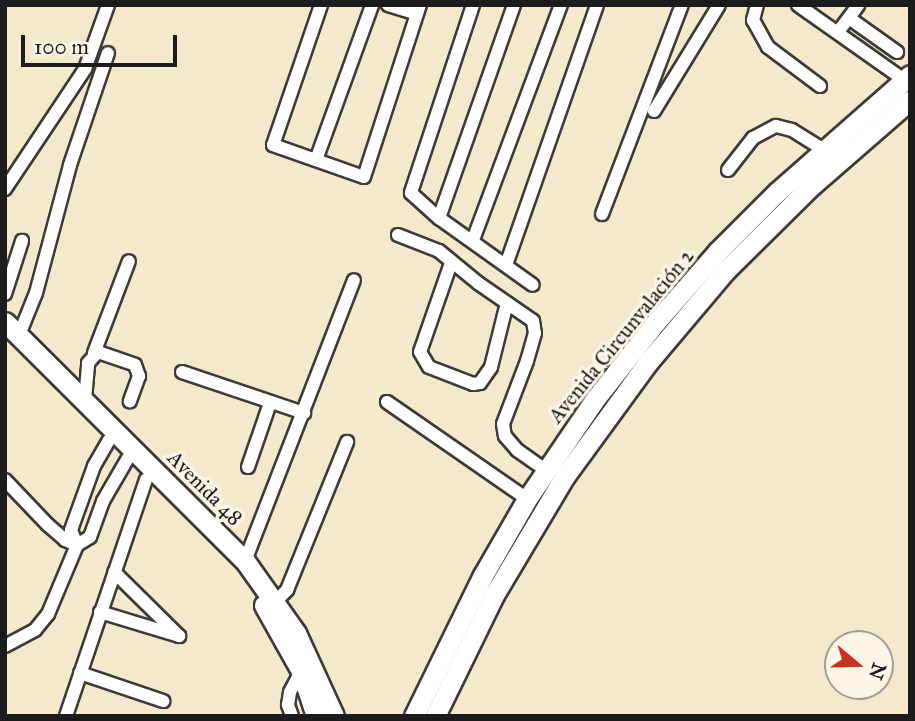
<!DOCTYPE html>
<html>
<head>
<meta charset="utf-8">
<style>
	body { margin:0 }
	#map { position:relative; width:915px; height:721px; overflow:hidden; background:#f4e8cd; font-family:"IM FELL Great Primer",serif }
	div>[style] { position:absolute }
	.roads { filter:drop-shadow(2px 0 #3c3b37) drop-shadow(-2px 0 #3c3b37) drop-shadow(0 2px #3c3b37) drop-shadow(0 -2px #3c3b37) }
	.minor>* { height:12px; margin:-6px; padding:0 6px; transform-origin:6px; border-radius:6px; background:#fff }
	.highway>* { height:19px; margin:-9.5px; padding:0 9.5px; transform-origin:9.5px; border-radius:9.5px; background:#fff }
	span { translate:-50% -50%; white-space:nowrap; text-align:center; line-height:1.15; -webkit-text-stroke:7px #fcf5e5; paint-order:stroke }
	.street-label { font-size:21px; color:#1c1c1c }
	.frame { position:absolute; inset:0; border:7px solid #1c1c1c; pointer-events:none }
	.north { position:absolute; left:824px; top:630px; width:70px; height:70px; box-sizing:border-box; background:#fcf5e5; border:2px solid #a29e95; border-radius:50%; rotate:109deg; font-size:19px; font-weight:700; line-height:28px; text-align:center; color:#1c1c1c }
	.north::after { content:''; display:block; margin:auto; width:24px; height:32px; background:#c8321e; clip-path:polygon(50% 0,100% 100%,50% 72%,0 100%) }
	.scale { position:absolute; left:21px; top:35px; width:156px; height:32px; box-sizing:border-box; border:4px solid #1c1c1c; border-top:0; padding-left:9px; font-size:21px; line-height:24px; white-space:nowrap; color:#1c1c1c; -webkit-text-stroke:5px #fcf5e5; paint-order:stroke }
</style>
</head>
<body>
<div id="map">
	<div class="roads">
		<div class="minor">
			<i style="left:321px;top:5px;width:148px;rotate:108.9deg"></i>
			<i style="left:273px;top:145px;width:96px;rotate:19.4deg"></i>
			<i style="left:364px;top:177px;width:181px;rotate:-72deg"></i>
			<i style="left:388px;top:5px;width:30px;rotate:17deg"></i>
			<i style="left:473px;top:5px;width:198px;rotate:108.3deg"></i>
			<i style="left:411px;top:193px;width:38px;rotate:42deg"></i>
			<i style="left:439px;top:218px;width:115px;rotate:35.5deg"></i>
			<i style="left:757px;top:5px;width:16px;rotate:105deg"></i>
			<i style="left:753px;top:20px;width:31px;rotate:61deg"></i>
			<i style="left:768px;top:47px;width:65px;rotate:36.9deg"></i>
			<i style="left:798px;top:5px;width:128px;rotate:35.2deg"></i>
			<i style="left:849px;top:18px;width:59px;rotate:35.3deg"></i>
			<i style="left:838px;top:32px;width:34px;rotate:-53deg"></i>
			<i style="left:654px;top:111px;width:124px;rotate:-58.5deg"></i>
			<i style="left:316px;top:160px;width:165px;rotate:-70.1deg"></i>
			<i style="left:728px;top:170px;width:41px;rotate:-52deg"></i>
			<i style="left:753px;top:138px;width:26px;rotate:-28deg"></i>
			<i style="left:776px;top:126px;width:16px;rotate:14deg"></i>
			<i style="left:792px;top:130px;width:38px;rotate:32deg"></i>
			<i style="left:5px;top:189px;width:144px;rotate:-56.3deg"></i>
			<i style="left:85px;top:69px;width:68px;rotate:-70.2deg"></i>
			<i style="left:602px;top:214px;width:224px;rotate:-69.1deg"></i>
			<i style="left:439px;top:218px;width:226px;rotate:-70.6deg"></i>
			<i style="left:398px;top:235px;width:44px;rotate:21.3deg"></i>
			<i style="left:439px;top:251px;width:50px;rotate:39.4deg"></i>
			<i style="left:478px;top:283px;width:67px;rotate:34.6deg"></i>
			<i style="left:533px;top:321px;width:12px;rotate:81deg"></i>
			<i style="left:535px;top:333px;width:29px;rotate:106deg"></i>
			<i style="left:527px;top:361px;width:67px;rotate:110.9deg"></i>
			<i style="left:503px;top:424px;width:12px;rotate:81deg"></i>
			<i style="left:505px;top:436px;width:18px;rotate:49deg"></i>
			<i style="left:517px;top:450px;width:35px;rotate:35deg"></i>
			<i style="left:473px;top:240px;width:251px;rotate:-69.5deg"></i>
			<i style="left:451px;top:263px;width:94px;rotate:109.2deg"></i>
			<i style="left:420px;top:352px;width:17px;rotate:59deg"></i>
			<i style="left:429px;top:367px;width:47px;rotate:21.1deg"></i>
			<i style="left:473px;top:384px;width:7px;rotate:-8deg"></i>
			<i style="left:480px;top:383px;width:19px;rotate:-55deg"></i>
			<i style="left:491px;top:367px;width:66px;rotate:-76deg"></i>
			<i style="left:506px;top:265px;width:275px;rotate:-70.7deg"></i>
			<i style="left:5px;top:294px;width:56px;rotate:-72.2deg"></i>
			<i style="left:19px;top:335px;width:45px;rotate:-68deg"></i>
			<i style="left:36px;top:293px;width:132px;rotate:-75.1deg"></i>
			<i style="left:70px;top:165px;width:118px;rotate:-71.3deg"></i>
			<i style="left:94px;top:353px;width:98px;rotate:-69.2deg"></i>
			<i style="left:182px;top:372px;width:129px;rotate:18.6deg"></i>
			<i style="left:85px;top:400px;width:37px;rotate:-85deg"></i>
			<i style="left:88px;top:363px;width:15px;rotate:-48deg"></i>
			<i style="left:98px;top:352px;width:39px;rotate:19deg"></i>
			<i style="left:135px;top:365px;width:12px;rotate:70deg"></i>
			<i style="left:139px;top:376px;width:27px;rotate:110deg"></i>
			<i style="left:387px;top:402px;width:170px;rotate:34.7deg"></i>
			<i style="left:248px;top:467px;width:68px;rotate:-71deg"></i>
			<i style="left:5px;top:480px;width:62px;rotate:46.3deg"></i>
			<i style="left:48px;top:525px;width:23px;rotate:41deg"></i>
			<i style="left:65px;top:540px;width:13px;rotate:23deg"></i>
			<i style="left:77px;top:545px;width:16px;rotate:-112deg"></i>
			<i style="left:71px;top:530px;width:68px;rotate:-70.2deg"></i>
			<i style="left:94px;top:466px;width:30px;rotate:-60deg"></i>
			<i style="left:245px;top:561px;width:301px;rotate:-68.8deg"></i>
			<i style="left:276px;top:601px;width:16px;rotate:-45deg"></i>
			<i style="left:287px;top:590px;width:160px;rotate:-67.9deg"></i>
			<i style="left:100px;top:612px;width:83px;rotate:16.9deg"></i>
			<i style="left:179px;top:636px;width:91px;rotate:-135.4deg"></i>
			<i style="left:5px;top:646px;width:34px;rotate:-28deg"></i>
			<i style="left:35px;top:630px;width:21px;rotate:-51deg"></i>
			<i style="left:48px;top:614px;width:75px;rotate:-67.2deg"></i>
			<i style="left:77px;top:545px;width:15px;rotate:-32deg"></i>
			<i style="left:90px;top:537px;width:38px;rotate:-70deg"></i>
			<i style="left:103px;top:501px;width:50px;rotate:-59.8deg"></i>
			<i style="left:80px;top:673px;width:88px;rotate:18.6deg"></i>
			<i style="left:66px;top:716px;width:250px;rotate:-71.3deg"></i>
			<i style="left:292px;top:716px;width:12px;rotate:-110deg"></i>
			<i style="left:288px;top:705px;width:13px;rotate:-81deg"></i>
			<i style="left:290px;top:692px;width:24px;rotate:-62deg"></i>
		</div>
		<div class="highway">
			<i style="left:5px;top:322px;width:339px;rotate:44.9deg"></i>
			<i style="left:245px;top:561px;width:88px;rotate:54.7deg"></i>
			<i style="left:296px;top:633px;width:91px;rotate:65.4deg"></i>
			<i style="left:264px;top:605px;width:76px;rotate:60.7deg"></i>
			<i style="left:301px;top:671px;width:47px;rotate:71.6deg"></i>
			<i style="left:414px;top:716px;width:155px;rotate:-63.9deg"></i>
			<i style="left:482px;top:577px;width:90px;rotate:-60deg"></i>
			<i style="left:527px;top:499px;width:122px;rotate:-55.7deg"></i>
			<i style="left:596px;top:398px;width:95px;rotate:-51.8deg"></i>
			<i style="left:655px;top:323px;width:96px;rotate:-48.8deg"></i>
			<i style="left:718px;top:251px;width:83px;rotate:-45deg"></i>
			<i style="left:777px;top:192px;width:177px;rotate:-41.3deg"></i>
			<i style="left:435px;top:716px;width:135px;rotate:-64deg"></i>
			<i style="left:494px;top:595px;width:139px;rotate:-59.2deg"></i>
			<i style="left:565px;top:476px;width:142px;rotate:-53.9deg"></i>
			<i style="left:649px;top:361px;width:119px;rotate:-49.8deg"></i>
			<i style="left:726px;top:270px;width:120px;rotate:-44.7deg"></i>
			<i style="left:811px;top:186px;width:131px;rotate:-41deg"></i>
		</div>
	</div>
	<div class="street-label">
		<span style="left:621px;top:336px;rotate:-51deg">Avenida Circunvalación 2</span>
		<span style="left:205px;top:488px;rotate:45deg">Avenida 48</span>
	</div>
	<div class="frame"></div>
	<div class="north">N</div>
	<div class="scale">100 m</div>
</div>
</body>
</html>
